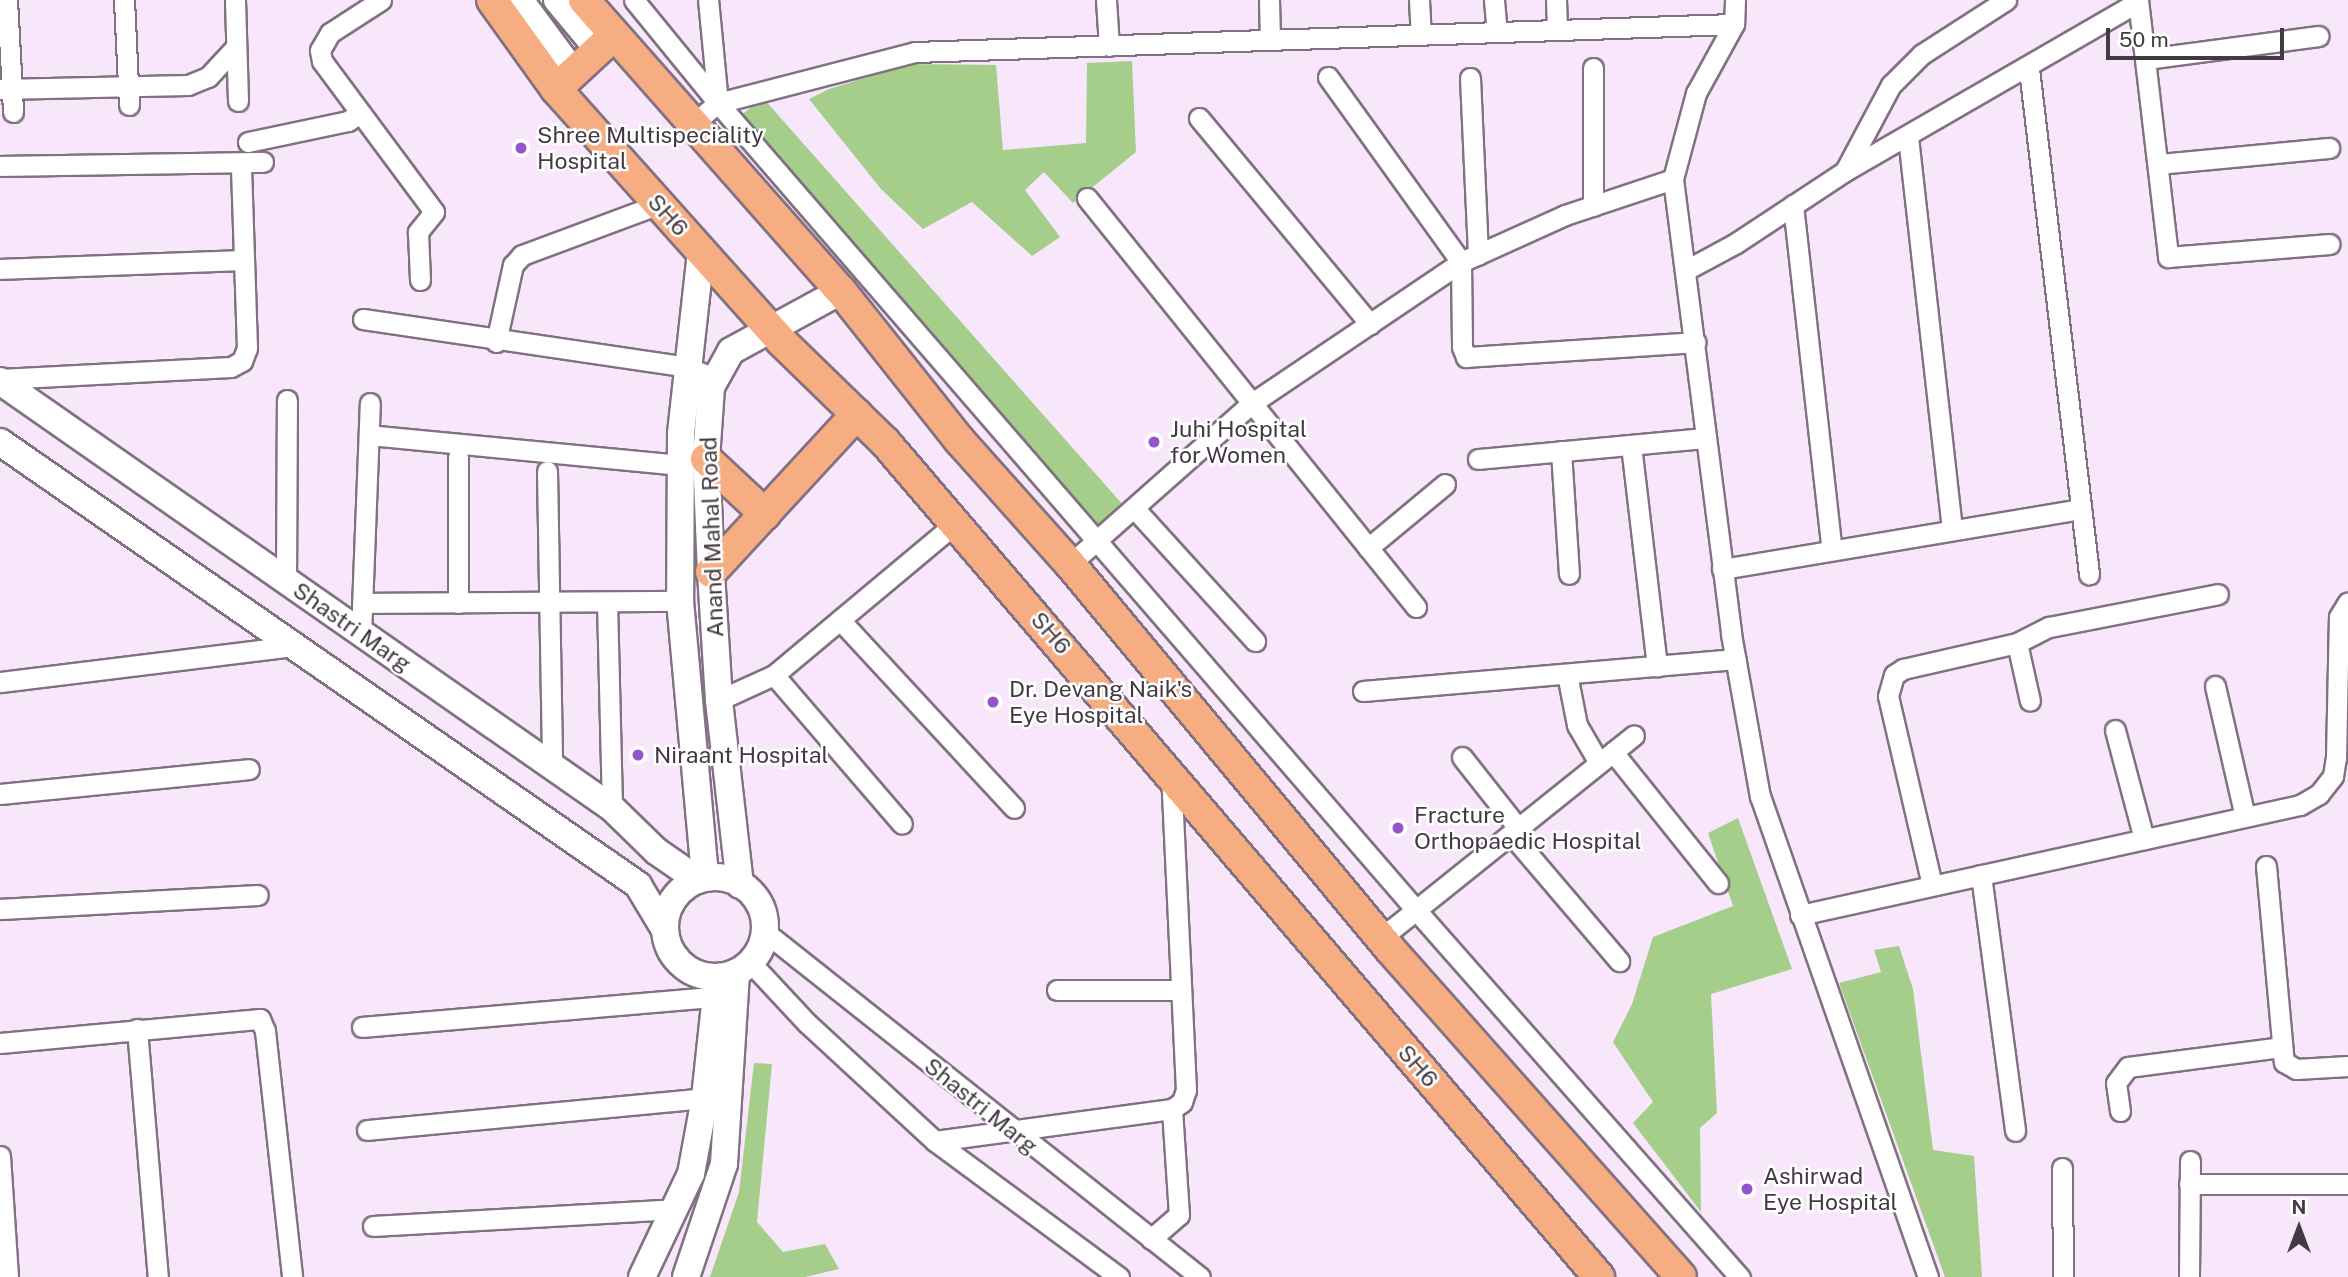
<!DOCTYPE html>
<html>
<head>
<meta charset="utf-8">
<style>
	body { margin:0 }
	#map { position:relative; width:2348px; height:1277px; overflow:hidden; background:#f8e6fa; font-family:"Public Sans",sans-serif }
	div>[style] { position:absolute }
	.forest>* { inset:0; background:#a5ce8a }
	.roads { filter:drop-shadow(2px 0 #817182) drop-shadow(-2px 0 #817182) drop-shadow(0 2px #817182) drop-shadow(0 -2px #817182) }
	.street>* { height:19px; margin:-9.5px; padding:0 9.5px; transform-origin:9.5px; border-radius:9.5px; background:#fff }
	.secondary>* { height:26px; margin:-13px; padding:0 13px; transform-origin:13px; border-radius:13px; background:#fff }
	.secondary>.ring { margin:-13px; padding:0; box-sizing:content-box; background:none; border:26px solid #fff; border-radius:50% }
	.primary>* { height:30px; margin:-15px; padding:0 15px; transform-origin:15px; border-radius:15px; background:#f6ad82 }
	.dots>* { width:19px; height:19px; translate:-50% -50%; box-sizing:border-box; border:4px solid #fff; border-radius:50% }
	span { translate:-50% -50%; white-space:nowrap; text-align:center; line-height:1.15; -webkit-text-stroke:5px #fff; paint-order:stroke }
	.poi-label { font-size:23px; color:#413a42 }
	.left { translate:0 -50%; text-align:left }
	.street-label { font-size:23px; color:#413a42 }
	.north { position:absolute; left:2264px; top:1193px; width:70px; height:70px; -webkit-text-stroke:5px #fff; paint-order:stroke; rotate:0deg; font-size:19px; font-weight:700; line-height:28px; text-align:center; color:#413a42 }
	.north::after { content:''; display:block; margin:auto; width:24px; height:32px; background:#413a42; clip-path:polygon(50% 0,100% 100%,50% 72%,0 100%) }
	.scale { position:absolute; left:2106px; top:28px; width:178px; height:32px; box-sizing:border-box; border:4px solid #413a42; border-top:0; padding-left:9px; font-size:21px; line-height:24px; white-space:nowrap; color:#413a42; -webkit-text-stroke:5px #fff; paint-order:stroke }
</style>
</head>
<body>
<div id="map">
	<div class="forest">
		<i style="clip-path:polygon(1132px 61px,1136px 152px,1073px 203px,1044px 172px,1025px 190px,1060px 237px,1032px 256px,972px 202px,923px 229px,881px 189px,809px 99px,829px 89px,910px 64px,996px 65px,1003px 150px,1086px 143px,1087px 63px)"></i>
		<i style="clip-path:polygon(763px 98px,1124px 506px,1097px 530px,740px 116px)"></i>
		<i style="clip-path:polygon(1738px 818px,1792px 969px,1711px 994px,1717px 1113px,1700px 1128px,1701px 1212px,1633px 1123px,1653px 1102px,1613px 1042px,1632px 1004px,1653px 937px,1733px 906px,1708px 833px)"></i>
		<i style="clip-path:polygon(1899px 946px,1913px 989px,1933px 1150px,1974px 1156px,1982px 1277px,1945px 1277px,1839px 983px,1881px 972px,1874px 950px)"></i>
		<i style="clip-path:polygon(754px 1063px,772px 1064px,757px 1222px,783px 1252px,825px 1244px,839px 1269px,805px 1277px,710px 1277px,739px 1192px)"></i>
	</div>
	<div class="roads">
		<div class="street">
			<i style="left:7px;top:0;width:112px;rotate:86.9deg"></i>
			<i style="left:124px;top:0;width:105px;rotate:87.3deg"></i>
			<i style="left:235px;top:0;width:101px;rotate:88.3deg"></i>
			<i style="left:381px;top:0;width:61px;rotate:147.1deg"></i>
			<i style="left:330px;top:33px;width:20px;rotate:120deg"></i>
			<i style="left:320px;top:50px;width:11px;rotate:80deg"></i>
			<i style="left:322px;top:61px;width:188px;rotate:53.4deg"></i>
			<i style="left:434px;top:212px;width:26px;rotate:129deg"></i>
			<i style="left:418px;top:232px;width:48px;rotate:87.6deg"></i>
			<i style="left:634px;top:0;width:133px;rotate:50.8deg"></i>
			<i style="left:718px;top:103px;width:1067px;rotate:49.14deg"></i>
			<i style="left:1416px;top:910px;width:490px;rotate:48.6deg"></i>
			<i style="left:1106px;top:0;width:46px;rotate:86.3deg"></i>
			<i style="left:1269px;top:0;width:40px;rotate:88.6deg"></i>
			<i style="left:1419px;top:0;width:35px;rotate:87deg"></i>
			<i style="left:1494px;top:0;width:32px;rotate:85deg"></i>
			<i style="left:1556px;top:0;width:30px;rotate:88deg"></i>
			<i style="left:1735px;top:0;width:24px;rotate:92deg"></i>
			<i style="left:1734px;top:24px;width:79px;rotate:118.8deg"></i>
			<i style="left:1696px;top:93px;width:89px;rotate:105deg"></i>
			<i style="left:1673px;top:179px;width:459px;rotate:82.7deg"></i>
			<i style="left:1731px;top:634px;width:165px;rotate:79.9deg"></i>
			<i style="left:1760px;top:796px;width:509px;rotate:70.75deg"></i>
			<i style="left:2138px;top:0;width:259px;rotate:83.3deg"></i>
			<i style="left:2168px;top:257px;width:162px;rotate:-4.6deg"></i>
			<i style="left:2146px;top:59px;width:174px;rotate:-7.6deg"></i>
			<i style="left:1593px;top:68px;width:138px;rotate:90deg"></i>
			<i style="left:2029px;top:69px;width:509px;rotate:83.22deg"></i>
			<i style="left:1328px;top:77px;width:228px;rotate:54.3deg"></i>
			<i style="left:1461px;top:262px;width:85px;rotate:89.3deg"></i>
			<i style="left:1462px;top:347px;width:11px;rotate:68deg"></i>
			<i style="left:1466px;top:357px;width:230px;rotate:-3.7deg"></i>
			<i style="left:1470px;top:78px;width:177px;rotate:87.4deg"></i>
			<i style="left:0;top:89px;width:188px;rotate:-1.2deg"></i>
			<i style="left:188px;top:85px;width:22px;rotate:-22deg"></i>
			<i style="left:208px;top:77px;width:41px;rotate:-47deg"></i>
			<i style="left:718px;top:103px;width:203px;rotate:-14.5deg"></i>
			<i style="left:915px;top:52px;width:819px;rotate:-1.96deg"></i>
			<i style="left:1199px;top:118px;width:268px;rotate:50.3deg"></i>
			<i style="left:695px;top:122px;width:30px;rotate:-40deg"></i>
			<i style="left:718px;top:103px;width:103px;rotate:-95.5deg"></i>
			<i style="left:1908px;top:137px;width:395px;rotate:83.6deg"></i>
			<i style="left:248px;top:142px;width:102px;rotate:-11.9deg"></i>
			<i style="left:348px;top:121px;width:14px;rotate:-34deg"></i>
			<i style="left:2159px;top:164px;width:171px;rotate:-5.4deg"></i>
			<i style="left:0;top:166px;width:263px;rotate:-0.9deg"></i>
			<i style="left:1845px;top:171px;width:338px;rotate:-30deg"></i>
			<i style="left:1087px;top:198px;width:525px;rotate:51.19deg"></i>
			<i style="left:1793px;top:205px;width:347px;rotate:83.6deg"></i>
			<i style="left:0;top:269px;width:241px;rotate:-2.1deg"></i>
			<i style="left:1688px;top:269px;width:55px;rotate:-28.4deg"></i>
			<i style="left:1736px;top:243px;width:131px;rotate:-33.4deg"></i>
			<i style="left:1845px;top:171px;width:98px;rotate:-61.9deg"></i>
			<i style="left:1891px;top:85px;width:44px;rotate:-45deg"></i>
			<i style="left:1922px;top:54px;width:100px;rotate:-32.7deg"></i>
			<i style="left:363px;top:319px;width:328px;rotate:8.4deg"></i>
			<i style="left:687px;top:367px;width:29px;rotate:22deg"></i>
			<i style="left:496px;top:342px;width:79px;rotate:-77.6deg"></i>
			<i style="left:513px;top:265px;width:13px;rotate:-48deg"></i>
			<i style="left:522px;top:255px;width:146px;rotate:-20.4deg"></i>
			<i style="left:0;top:379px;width:231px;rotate:-3deg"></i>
			<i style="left:231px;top:367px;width:13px;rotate:-29deg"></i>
			<i style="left:242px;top:361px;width:14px;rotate:-69deg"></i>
			<i style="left:247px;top:348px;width:185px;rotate:-91.9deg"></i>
			<i style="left:369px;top:435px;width:311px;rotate:5.5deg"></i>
			<i style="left:1631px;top:445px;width:223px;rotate:83.3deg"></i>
			<i style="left:1561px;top:451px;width:123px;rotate:86.3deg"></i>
			<i style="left:458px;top:457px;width:146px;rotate:90deg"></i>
			<i style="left:1478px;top:459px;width:229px;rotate:-5.3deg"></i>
			<i style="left:547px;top:471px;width:296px;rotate:89deg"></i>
			<i style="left:1134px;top:508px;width:180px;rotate:47.7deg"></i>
			<i style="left:1368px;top:548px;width:100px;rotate:-39.7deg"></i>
			<i style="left:1070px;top:564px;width:243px;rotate:-41.5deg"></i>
			<i style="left:1252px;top:403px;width:252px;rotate:-34deg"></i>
			<i style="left:1461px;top:262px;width:114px;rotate:-24.3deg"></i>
			<i style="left:1565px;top:215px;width:114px;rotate:-18.4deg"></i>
			<i style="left:1722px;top:569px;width:364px;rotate:-9.5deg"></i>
			<i style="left:286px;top:581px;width:181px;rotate:-89.7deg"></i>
			<i style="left:607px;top:602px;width:206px;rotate:88.6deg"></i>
			<i style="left:363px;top:603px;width:317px;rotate:-0.4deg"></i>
			<i style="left:840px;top:620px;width:256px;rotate:47.2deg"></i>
			<i style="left:361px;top:634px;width:231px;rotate:-87.8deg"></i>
			<i style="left:2017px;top:643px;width:59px;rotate:77.4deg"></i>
			<i style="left:1567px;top:674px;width:52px;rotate:78.9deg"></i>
			<i style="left:1577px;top:725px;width:44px;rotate:59.9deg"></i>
			<i style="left:774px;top:675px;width:196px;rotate:49.3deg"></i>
			<i style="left:0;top:682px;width:296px;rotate:-7deg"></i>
			<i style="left:2215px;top:686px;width:134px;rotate:77.1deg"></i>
			<i style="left:1363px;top:691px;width:374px;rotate:-4.9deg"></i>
			<i style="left:719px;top:700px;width:60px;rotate:-24.4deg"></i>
			<i style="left:774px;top:675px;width:237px;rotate:-39.9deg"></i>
			<i style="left:2115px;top:730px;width:113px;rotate:75.1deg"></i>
			<i style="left:1613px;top:752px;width:168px;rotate:51.3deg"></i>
			<i style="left:1462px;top:757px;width:90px;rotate:51.7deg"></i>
			<i style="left:0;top:794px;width:250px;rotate:-5.7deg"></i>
			<i style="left:1511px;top:834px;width:167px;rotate:49.6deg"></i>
			<i style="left:2266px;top:866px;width:197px;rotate:84.8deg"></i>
			<i style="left:2284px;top:1062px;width:14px;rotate:30deg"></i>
			<i style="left:2296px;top:1069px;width:52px;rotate:-3.3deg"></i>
			<i style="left:1981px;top:875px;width:258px;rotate:82.4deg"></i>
			<i style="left:1932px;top:885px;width:194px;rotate:-103.1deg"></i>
			<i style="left:1888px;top:696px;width:22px;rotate:-74deg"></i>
			<i style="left:1894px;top:675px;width:11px;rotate:-34deg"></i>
			<i style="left:1903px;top:669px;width:117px;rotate:-12.8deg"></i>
			<i style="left:2017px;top:643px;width:36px;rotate:-27deg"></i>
			<i style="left:2049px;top:627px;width:172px;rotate:-11deg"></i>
			<i style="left:0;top:909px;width:258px;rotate:-3.1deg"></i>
			<i style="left:1800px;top:915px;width:512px;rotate:-12.41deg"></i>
			<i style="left:2300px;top:805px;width:22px;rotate:-30deg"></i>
			<i style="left:2319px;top:794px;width:23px;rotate:-52deg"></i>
			<i style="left:2333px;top:776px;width:18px;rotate:-81deg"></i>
			<i style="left:2336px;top:758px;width:141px;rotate:-88.8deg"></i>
			<i style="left:2339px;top:617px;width:17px;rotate:-59deg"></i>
			<i style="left:765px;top:932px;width:555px;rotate:38.42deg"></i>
			<i style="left:1381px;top:938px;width:324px;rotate:-38.7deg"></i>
			<i style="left:751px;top:963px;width:82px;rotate:47deg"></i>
			<i style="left:807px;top:1023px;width:174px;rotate:42.7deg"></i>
			<i style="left:935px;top:1141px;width:229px;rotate:36.5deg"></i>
			<i style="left:1057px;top:990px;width:124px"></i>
			<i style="left:362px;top:1027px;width:353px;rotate:-4.9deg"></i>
			<i style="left:137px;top:1029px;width:249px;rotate:85.2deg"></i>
			<i style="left:0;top:1043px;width:261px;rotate:-5.3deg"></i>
			<i style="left:260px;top:1019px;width:13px;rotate:67deg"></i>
			<i style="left:265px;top:1031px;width:247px;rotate:83.7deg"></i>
			<i style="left:2120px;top:1111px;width:28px;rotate:-98deg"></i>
			<i style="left:2116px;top:1083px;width:20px;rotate:-53deg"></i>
			<i style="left:2128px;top:1067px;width:154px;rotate:-7.4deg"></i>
			<i style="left:367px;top:1130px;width:340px;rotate:-5.4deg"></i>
			<i style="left:935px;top:1141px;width:239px;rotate:-7.7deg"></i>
			<i style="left:1172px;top:1109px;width:12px;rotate:-35deg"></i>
			<i style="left:1182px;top:1102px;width:13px;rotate:-72deg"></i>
			<i style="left:1186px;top:1090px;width:315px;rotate:-92.7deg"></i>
			<i style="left:0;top:1156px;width:121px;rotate:86.2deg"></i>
			<i style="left:2062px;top:1168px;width:109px;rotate:89.5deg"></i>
			<i style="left:2189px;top:1184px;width:159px"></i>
			<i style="left:373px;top:1226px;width:302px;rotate:-3.2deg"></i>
			<i style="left:1151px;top:1239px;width:37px;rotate:-41deg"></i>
			<i style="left:1179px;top:1215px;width:106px;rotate:-93.8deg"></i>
			<i style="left:2189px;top:1277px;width:116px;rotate:-89.5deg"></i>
		</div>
		<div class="secondary">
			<i style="left:520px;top:0;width:91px;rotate:53.5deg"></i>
			<i style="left:557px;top:0;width:64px;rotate:50.1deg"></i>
			<i style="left:701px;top:252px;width:183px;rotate:96.3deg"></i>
			<i style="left:681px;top:434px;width:167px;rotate:90.3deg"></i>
			<i style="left:680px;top:601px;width:278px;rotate:84.8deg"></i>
			<i style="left:0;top:381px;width:746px;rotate:34.9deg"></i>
			<i style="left:612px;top:808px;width:62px;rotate:44.3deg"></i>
			<i style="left:656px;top:851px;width:51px;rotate:34.6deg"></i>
			<i style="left:0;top:442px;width:777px;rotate:34.77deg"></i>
			<i style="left:638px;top:885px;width:52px;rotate:59deg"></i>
			<i class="ring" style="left:665px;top:877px;width:74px;height:74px"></i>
			<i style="left:740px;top:885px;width:186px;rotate:-96.5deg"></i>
			<i style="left:719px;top:700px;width:128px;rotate:-93.6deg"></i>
			<i style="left:711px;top:572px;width:113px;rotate:-92.5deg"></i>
			<i style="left:706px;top:459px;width:72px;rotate:-86deg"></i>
			<i style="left:711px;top:387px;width:41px;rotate:-60.9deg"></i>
			<i style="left:731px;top:351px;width:125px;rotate:-28.6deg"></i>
			<i style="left:642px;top:1277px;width:114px;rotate:-64.6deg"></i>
			<i style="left:691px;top:1174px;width:77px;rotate:-79.6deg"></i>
			<i style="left:705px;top:1098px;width:122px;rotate:-83.9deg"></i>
			<i style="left:686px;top:1277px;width:119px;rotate:-71.4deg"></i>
			<i style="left:724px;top:1164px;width:192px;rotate:-86.4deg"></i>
		</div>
		<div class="primary">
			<i style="left:492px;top:0;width:110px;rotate:54.3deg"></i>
			<i style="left:556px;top:89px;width:338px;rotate:48.2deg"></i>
			<i style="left:781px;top:341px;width:145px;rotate:44.2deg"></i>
			<i style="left:885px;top:442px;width:1099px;rotate:49.47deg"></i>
			<i style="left:584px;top:0;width:388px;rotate:48.6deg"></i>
			<i style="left:841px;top:291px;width:191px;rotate:51.6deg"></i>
			<i style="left:960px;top:441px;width:165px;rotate:48.2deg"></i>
			<i style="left:1070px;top:564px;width:501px;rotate:50.27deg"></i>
			<i style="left:1390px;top:949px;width:438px;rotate:48.4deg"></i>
			<i style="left:556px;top:89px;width:78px;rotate:-42.9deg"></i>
			<i style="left:706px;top:459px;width:81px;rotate:43deg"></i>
			<i style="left:711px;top:572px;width:215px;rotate:-47.3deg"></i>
		</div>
	</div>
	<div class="dots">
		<i style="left:521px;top:148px;background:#9554c9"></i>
		<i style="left:1154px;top:442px;background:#9554c9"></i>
		<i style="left:993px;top:702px;background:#9554c9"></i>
		<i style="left:638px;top:755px;background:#9554c9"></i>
		<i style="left:1398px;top:828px;background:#9554c9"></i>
		<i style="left:1747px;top:1189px;background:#9554c9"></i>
	</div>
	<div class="poi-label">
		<span class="left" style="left:537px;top:148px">Shree Multispeciality<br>Hospital</span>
		<span class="left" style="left:1170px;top:442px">Juhi Hospital<br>for Women</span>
		<span class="left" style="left:1009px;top:702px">Dr. Devang Naik's<br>Eye Hospital</span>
		<span class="left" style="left:654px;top:755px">Niraant Hospital</span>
		<span class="left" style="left:1414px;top:828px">Fracture<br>Orthopaedic Hospital</span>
		<span class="left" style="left:1763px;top:1189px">Ashirwad<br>Eye Hospital</span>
	</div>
	<div class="street-label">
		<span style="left:668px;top:215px;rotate:48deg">SH6</span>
		<span style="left:712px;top:537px;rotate:-92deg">Anand Mahal Road</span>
		<span style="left:352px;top:627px;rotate:35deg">Shastri Marg</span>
		<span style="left:1051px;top:633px;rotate:49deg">SH6</span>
		<span style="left:1418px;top:1066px;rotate:49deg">SH6</span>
		<span style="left:981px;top:1106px;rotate:39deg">Shastri Marg</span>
	</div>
	<div class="north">N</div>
	<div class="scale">50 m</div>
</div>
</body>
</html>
